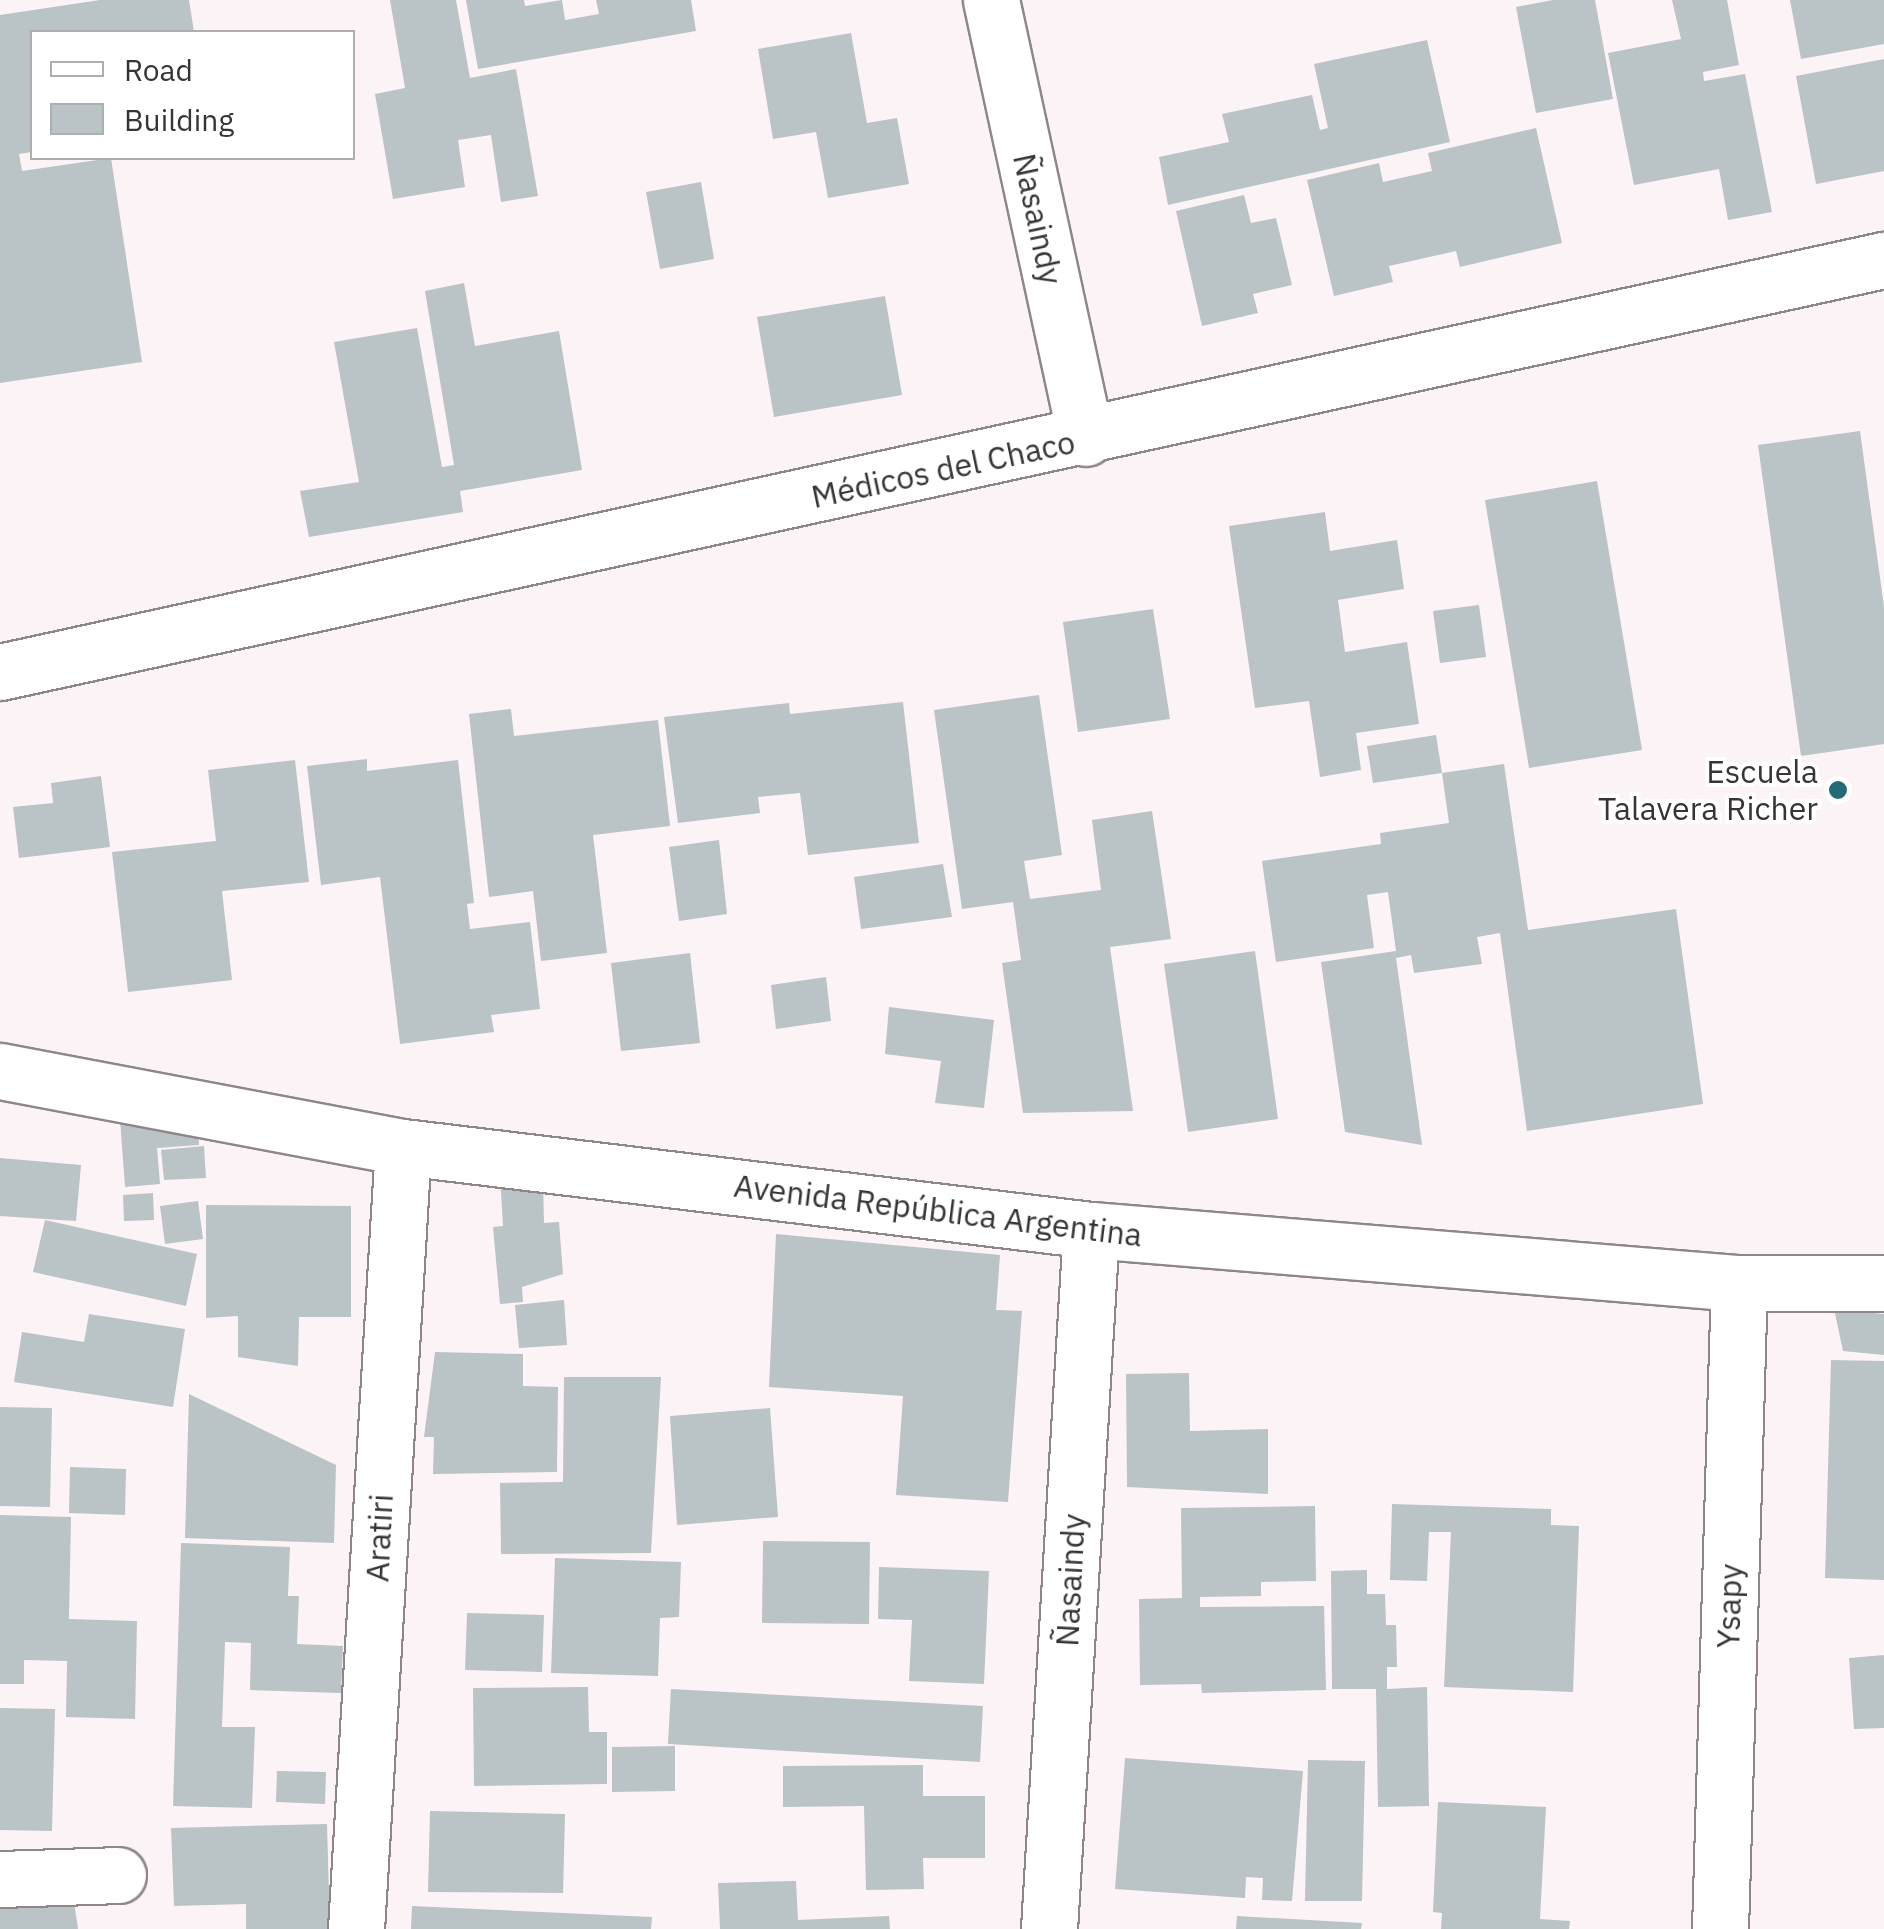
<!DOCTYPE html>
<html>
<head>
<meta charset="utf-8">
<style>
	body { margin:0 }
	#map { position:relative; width:1884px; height:1929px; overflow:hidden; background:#fcf3f6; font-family:"IBM Plex Sans",sans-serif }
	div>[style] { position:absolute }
	.building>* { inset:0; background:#bac3c5 }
	.roads { filter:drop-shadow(2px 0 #8e8689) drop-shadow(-2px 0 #8e8689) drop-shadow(0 2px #8e8689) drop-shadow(0 -2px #8e8689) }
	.street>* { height:55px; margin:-27.5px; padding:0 27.5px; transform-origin:27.5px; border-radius:27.5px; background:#fff }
	.secondary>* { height:55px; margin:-27.5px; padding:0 27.5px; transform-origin:27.5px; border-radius:27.5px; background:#fff }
	.dots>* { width:28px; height:28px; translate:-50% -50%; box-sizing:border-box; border:5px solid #fff; border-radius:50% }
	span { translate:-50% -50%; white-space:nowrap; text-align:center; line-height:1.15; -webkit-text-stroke:8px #fff; paint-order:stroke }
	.street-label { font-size:32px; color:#383436 }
	.poi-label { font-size:32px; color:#383436 }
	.right { translate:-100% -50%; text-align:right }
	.legend { position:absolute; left:30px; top:30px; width:325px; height:130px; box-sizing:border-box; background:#fff; border:2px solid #afaeaf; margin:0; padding:12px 18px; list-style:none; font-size:30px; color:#383436 }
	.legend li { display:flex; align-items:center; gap:20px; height:50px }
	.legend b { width:50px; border:2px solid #afaeaf }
</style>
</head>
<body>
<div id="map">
	<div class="building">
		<i style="clip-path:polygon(100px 0,189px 0,194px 32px,32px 32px,32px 152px,19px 154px,22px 171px,111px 158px,142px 362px,0 383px,0 15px)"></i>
		<i style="clip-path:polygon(390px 0,456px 0,470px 78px,516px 69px,538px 196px,501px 202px,491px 135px,458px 140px,465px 187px,393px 199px,375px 94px,405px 88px)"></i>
		<i style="clip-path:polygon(466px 0,524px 0,525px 6px,562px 0,565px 20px,599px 14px,596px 0,691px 0,696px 31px,478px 69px)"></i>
		<i style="clip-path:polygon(1553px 0,1595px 0,1613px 99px,1536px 113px,1516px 7px)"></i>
		<i style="clip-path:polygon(1672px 0,1727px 0,1739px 65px,1703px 72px,1704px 81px,1745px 74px,1772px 212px,1728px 220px,1719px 169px,1634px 185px,1608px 53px,1681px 39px)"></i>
		<i style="clip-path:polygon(1790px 0,1884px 0,1884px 44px,1801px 59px)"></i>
		<i style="clip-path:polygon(851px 33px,867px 123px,897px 118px,909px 184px,828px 198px,816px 132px,773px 139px,758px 49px)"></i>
		<i style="clip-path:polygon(1427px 40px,1450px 142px,1168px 205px,1159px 157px,1229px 142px,1222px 114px,1312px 95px,1320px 130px,1328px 128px,1314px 64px)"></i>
		<i style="clip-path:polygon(1884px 59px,1884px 171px,1816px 184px,1796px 76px)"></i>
		<i style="clip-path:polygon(1536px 128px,1562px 243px,1460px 267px,1456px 251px,1389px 266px,1393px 282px,1334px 296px,1307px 180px,1379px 163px,1383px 182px,1432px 171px,1428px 153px)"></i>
		<i style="clip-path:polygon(701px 182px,714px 259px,660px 269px,646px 192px)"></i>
		<i style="clip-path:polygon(1244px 195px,1251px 223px,1276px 218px,1292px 285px,1253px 294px,1258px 313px,1202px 326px,1176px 211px)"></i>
		<i style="clip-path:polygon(464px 283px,475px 346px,559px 331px,582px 470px,460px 491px,463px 512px,309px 537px,300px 491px,359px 482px,334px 342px,417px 328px,442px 467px,454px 465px,425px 291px)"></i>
		<i style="clip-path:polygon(885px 296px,902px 395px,774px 417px,757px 317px)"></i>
		<i style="clip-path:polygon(1860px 431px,1884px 607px,1884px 744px,1801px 756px,1758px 445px)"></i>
		<i style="clip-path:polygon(1597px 481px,1642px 750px,1529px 768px,1485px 500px)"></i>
		<i style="clip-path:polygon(1325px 512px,1330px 551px,1397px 540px,1404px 589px,1338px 600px,1345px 652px,1407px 642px,1419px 724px,1356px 733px,1361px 770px,1320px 777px,1309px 701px,1255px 708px,1229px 526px)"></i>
		<i style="clip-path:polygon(1479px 605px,1486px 657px,1440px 663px,1433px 611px)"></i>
		<i style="clip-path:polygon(1153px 609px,1170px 719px,1078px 732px,1063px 622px)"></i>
		<i style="clip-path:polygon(1039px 695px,1062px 855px,1024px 861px,1030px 899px,1101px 890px,1092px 820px,1152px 811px,1171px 939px,1110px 947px,1133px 1111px,1023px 1113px,1002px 963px,1021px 960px,1013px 902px,962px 909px,934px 710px)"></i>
		<i style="clip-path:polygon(903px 702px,919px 843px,808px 855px,800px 793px,758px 797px,760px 813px,678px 823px,664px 717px,789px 703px,790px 714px)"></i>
		<i style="clip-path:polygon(511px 709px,514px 736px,658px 720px,670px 826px,593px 835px,607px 953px,541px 961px,533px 891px,489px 897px,469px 714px)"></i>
		<i style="clip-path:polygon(1436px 735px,1442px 773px,1373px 783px,1367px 746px)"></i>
		<i style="clip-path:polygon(367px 759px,367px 771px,458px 760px,474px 903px,467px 904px,470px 929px,530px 922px,540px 1009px,491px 1015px,494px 1032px,400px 1044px,380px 877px,321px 885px,307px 766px)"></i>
		<i style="clip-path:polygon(295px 760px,309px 882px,222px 891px,232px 980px,128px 992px,112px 852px,216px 841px,208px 770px)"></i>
		<i style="clip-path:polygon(1504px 764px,1528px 930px,1676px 909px,1703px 1104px,1527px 1131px,1500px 933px,1477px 937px,1482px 964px,1414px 973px,1411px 955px,1396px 958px,1422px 1145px,1345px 1132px,1321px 962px,1396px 951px,1388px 892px,1367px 895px,1374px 948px,1276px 962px,1262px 861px,1381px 844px,1380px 833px,1449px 823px,1442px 773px)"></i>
		<i style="clip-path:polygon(101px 776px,110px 847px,19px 858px,13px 807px,53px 803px,51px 783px)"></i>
		<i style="clip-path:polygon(719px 840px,727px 914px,679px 921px,669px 847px)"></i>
		<i style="clip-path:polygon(943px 864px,952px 917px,861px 929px,854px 877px)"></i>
		<i style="clip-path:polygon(1255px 951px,1278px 1119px,1188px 1132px,1164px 964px)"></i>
		<i style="clip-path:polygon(690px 953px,700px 1043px,621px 1051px,611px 963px)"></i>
		<i style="clip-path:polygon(826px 977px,831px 1021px,776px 1029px,771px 985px)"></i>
		<i style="clip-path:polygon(889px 1007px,994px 1020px,984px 1108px,935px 1103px,941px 1061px,885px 1054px)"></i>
		<i style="clip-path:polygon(197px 1113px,199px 1145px,157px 1148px,160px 1184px,125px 1187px,120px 1119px)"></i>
		<i style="clip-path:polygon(204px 1146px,206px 1178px,164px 1180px,161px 1150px)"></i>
		<i style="clip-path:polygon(0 1158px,81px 1165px,76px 1221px,0 1216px)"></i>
		<i style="clip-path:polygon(500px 1176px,543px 1181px,544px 1223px,559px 1222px,563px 1274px,522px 1287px,523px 1302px,500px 1304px,493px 1227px,503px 1226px)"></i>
		<i style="clip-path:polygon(153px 1193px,154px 1220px,124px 1221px,123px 1195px)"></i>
		<i style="clip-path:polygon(198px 1201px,203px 1239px,165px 1244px,160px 1206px)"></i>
		<i style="clip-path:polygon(206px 1205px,351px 1206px,351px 1317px,299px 1317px,298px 1366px,238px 1357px,238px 1316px,206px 1318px)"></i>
		<i style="clip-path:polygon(45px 1220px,197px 1254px,186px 1306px,33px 1272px)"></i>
		<i style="clip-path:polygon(776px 1234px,1000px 1255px,996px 1310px,1022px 1311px,1008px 1502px,896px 1495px,903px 1396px,769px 1387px)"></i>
		<i style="clip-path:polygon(564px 1300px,567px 1345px,519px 1348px,515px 1305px)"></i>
		<i style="clip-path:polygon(1834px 1309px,1884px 1314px,1884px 1355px,1843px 1351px)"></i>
		<i style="clip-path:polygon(89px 1314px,185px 1329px,173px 1407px,14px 1382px,22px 1332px,84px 1342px)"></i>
		<i style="clip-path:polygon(435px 1352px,523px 1354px,523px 1386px,558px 1387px,557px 1472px,433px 1474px,434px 1437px,424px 1437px)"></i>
		<i style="clip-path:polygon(1831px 1360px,1884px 1361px,1884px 1580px,1825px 1578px)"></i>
		<i style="clip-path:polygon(1189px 1373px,1190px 1431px,1268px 1429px,1268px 1494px,1127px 1487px,1126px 1374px)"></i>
		<i style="clip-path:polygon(564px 1377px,661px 1377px,651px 1553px,501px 1554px,500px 1483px,563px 1482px)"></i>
		<i style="clip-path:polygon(189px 1394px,336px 1465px,334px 1543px,185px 1538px)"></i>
		<i style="clip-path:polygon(0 1407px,52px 1408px,50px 1507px,0 1506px)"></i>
		<i style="clip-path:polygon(770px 1408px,778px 1517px,677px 1525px,670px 1416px)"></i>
		<i style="clip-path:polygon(70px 1467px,126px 1469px,125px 1515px,69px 1513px)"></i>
		<i style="clip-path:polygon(1392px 1504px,1551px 1509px,1551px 1525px,1579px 1526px,1573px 1692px,1444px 1687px,1451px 1532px,1429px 1532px,1427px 1581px,1390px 1580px)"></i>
		<i style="clip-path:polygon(1315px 1506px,1316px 1581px,1261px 1582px,1261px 1596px,1200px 1597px,1200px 1607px,1324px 1606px,1326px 1690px,1202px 1693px,1201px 1684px,1140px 1685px,1139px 1599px,1182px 1598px,1181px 1508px)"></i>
		<i style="clip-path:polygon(0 1515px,71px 1517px,69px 1619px,137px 1621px,135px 1719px,66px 1717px,67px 1661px,24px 1660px,24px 1684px,0 1684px)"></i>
		<i style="clip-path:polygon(763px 1541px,870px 1542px,869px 1624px,762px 1623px)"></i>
		<i style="clip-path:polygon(181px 1543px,290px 1547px,288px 1596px,299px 1596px,297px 1644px,343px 1646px,341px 1693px,250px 1690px,251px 1643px,225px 1642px,222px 1727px,255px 1727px,252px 1808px,173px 1806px)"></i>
		<i style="clip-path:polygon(555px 1558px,681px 1562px,679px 1617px,660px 1618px,658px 1676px,551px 1673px)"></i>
		<i style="clip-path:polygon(879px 1567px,989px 1571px,984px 1684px,909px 1681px,912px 1620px,878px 1619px)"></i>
		<i style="clip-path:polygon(1367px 1570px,1367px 1594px,1385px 1594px,1386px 1625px,1396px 1625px,1397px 1667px,1387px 1667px,1387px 1689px,1427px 1687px,1429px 1806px,1378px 1807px,1376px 1689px,1332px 1689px,1331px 1571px)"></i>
		<i style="clip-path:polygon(467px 1613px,544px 1615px,542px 1672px,465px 1670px)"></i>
		<i style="clip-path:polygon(1884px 1655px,1884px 1728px,1854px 1729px,1849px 1658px)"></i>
		<i style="clip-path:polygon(588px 1687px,589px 1732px,607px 1732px,607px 1784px,474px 1786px,473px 1688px)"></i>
		<i style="clip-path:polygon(671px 1689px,983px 1706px,980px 1762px,668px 1744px)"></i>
		<i style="clip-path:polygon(0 1708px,55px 1709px,52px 1831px,0 1830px)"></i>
		<i style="clip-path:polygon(675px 1746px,675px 1791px,612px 1792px,612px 1747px)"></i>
		<i style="clip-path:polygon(1125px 1758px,1303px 1771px,1292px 1901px,1262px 1900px,1263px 1878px,1246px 1877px,1245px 1898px,1115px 1889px)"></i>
		<i style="clip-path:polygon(1308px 1760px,1365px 1761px,1362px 1901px,1305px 1901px)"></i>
		<i style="clip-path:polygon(923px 1765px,923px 1796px,985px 1796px,985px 1858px,923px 1858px,924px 1889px,866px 1890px,864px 1806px,783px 1807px,783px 1766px)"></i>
		<i style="clip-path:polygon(277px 1771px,326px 1772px,325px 1804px,276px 1802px)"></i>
		<i style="clip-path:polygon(1438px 1802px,1546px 1807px,1540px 1919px,1570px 1921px,1569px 1929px,1441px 1929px,1442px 1913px,1433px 1912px)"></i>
		<i style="clip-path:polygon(430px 1811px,565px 1814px,563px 1893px,428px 1892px)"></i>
		<i style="clip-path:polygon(327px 1824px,330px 1929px,246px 1929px,246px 1904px,174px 1906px,171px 1828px)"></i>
		<i style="clip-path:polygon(796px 1881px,798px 1920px,889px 1916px,890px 1929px,720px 1929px,718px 1883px)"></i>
		<i style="clip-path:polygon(72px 1888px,78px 1929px,0 1929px,0 1899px)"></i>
		<i style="clip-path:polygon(412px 1906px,652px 1917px,651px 1929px,411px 1929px)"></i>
		<i style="clip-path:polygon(1237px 1916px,1362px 1923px,1361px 1929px,1236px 1929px)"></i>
	</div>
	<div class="roads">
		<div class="street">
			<i style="left:991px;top:0;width:448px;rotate:77.8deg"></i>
			<i style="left:0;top:1879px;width:118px;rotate:-1.9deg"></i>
			<i style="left:356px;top:1929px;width:783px;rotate:-86.56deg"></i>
			<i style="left:1049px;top:1929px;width:700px;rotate:-86.56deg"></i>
			<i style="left:1720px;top:1929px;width:646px;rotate:-88.32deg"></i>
		</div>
		<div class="secondary">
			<i style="left:0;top:672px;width:1929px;rotate:-12.34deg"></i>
			<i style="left:0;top:1071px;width:410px;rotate:10.7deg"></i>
			<i style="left:403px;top:1147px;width:693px;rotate:6.88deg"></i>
			<i style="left:1091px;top:1230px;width:650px;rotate:4.68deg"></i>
			<i style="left:1739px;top:1283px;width:145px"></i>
		</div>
	</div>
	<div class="dots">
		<i style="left:1838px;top:790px;background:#226b77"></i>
	</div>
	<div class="street-label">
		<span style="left:1038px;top:219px;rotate:78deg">Ñasaindy</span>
		<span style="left:943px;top:469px;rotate:-12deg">Médicos del Chaco</span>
		<span style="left:938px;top:1210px;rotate:7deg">Avenida República Argentina</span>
		<span style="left:379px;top:1538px;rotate:-87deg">Aratiri</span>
		<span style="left:1070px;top:1580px;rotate:-87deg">Ñasaindy</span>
		<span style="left:1729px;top:1606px;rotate:-88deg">Ysapy</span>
	</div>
	<div class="poi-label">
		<span class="right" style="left:1818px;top:790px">Escuela<br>Talavera Richer</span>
	</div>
	<ul class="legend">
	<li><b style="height:12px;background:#fff"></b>Road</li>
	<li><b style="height:28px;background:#bac3c5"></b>Building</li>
	</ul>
</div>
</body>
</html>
